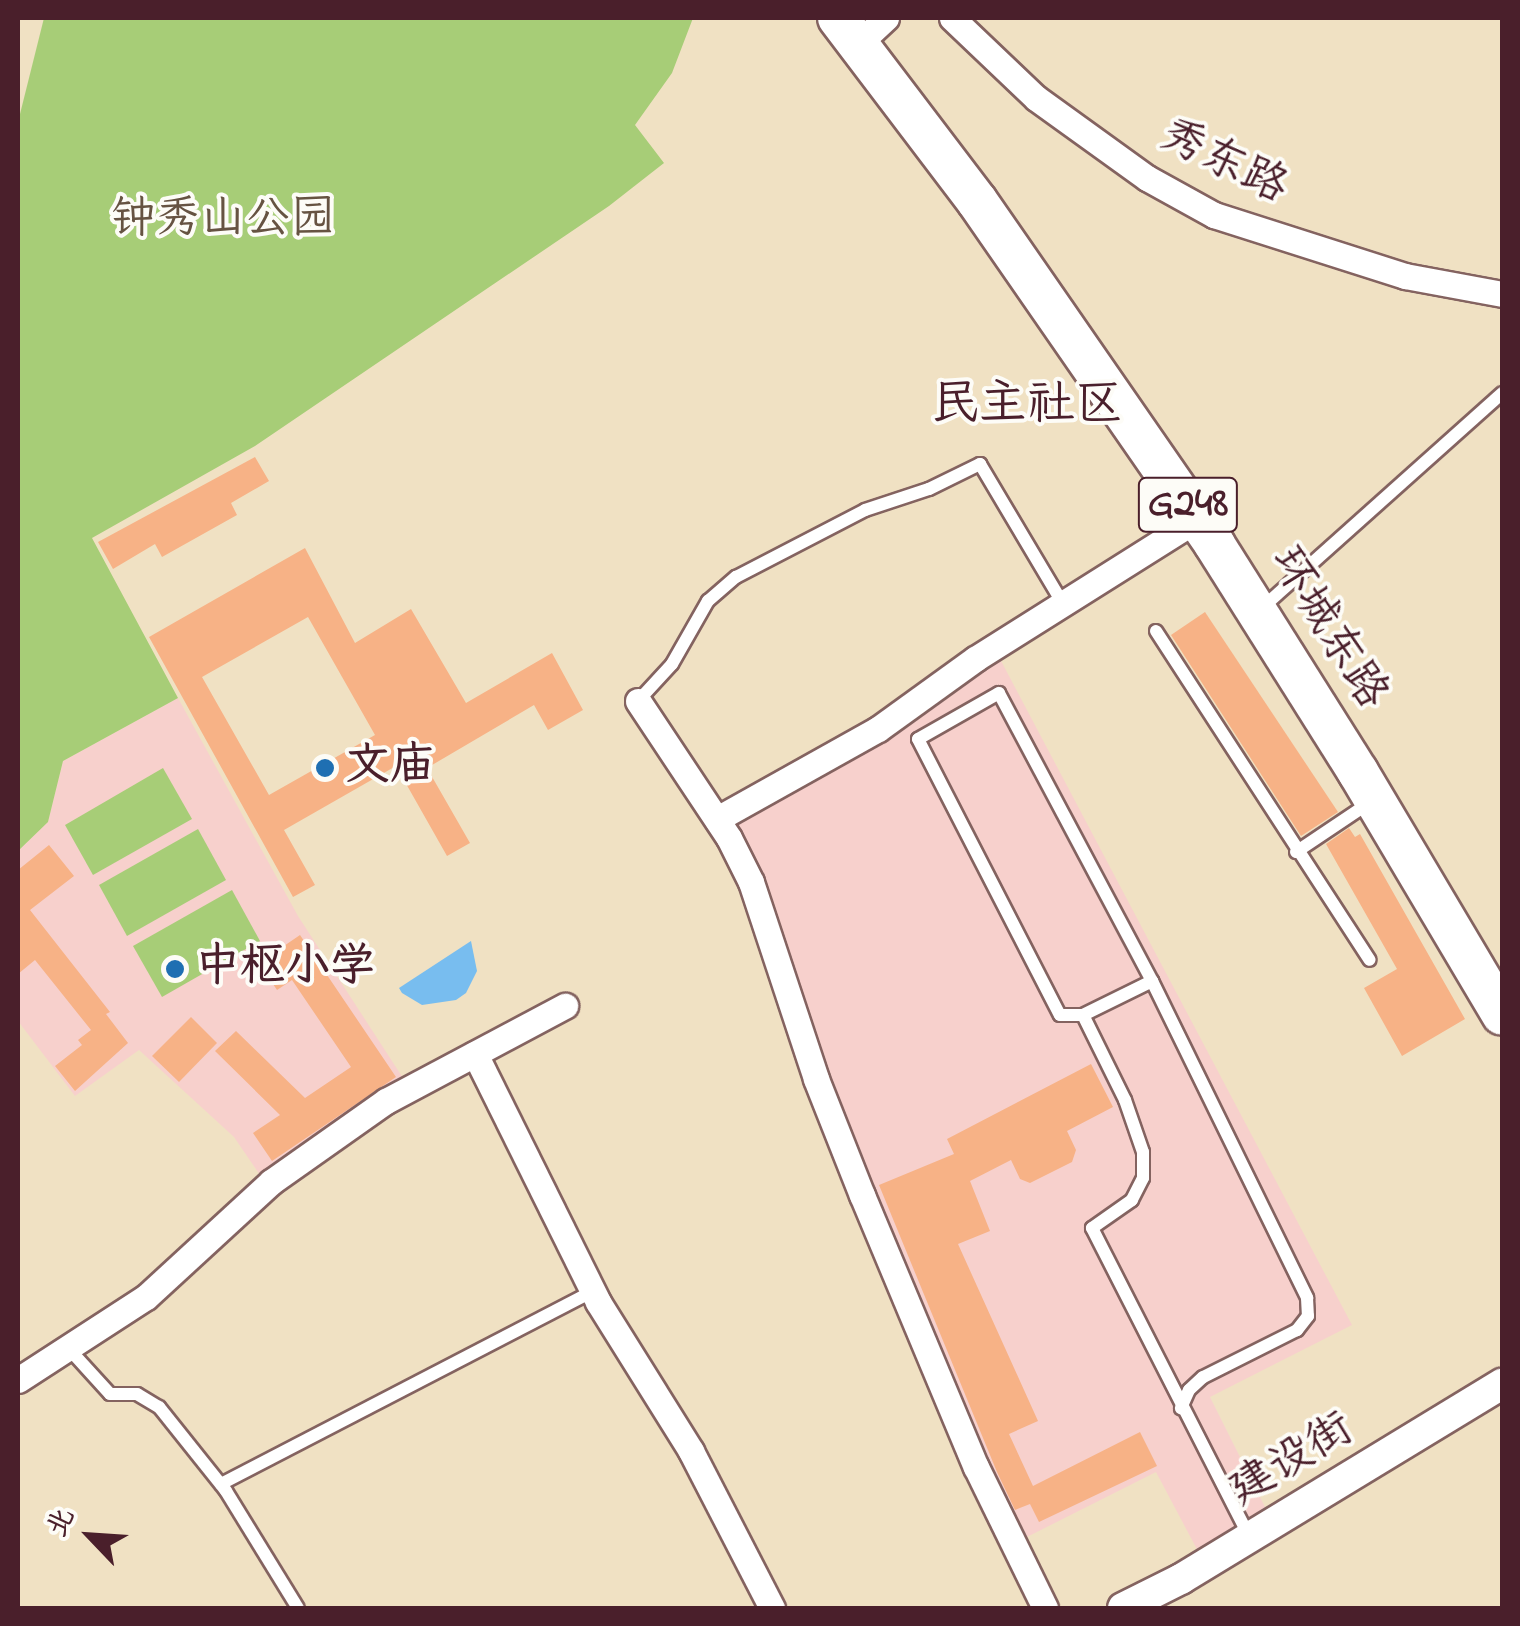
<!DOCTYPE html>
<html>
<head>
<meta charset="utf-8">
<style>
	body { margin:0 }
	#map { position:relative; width:1520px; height:1626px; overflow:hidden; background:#f0e1c3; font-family:"Indie Flower","LXGW WenKai TC",sans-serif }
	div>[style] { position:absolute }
	.built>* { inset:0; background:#f7d0cc }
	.green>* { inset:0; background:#a7cd77 }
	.water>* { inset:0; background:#78bdef }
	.building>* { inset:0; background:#f7b286 }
	.roads { filter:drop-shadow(2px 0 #846360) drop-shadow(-2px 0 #846360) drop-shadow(0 2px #846360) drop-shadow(0 -2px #846360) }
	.service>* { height:12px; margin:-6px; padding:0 6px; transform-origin:6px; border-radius:6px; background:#fff }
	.minor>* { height:25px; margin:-12.5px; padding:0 12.5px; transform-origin:12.5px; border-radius:12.5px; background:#fff }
	.tertiary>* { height:30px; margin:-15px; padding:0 15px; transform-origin:15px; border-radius:15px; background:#fff }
	.trunk>* { height:40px; margin:-20px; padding:0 20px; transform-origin:20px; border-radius:20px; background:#fff }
	.dots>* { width:28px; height:28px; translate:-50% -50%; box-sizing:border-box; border:5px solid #fdfcf7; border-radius:50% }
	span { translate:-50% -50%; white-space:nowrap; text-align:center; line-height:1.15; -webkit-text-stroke:8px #fdfcf7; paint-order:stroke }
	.shield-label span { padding:2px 8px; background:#fdfcf7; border:2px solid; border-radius:8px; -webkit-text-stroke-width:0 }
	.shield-label { font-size:42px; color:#4a1f2b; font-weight:700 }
	.street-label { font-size:45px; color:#4a1f2b }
	.park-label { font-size:45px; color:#665342 }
	.poi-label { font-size:45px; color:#4a1f2b; font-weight:700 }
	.left { translate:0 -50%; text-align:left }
	.neighbourhood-label { font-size:48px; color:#4a1f2b }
	.frame { position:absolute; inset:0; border:20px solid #4a1f2b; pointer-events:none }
	.north { position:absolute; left:40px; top:1486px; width:100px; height:100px; -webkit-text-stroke:8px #fdfcf7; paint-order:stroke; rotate:295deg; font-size:28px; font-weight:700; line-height:40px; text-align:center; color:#4a1f2b }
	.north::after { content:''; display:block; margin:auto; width:35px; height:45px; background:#4a1f2b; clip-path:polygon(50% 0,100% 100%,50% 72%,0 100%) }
</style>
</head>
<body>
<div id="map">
	<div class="built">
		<i style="clip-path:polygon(999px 657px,1352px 1325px,1210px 1397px,1269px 1515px,1200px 1555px,1156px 1472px,1019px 1541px,842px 1130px,726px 820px)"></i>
		<i style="clip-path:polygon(178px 698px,298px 916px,403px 1078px,260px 1175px,234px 1137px,139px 1050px,75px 1096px,18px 1021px,18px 851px,48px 822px,63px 761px)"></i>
	</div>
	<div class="green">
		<i style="clip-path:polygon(44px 18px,693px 18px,672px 73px,635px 125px,664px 163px,609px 206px,255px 446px,92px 538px,178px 698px,63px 761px,48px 822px,18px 851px,18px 122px)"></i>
		<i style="clip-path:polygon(163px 768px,192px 819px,93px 875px,65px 825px)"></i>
		<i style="clip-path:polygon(198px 829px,226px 880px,127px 936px,99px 885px)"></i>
		<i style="clip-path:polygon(232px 890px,260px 941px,162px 997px,133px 946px)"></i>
	</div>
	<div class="water">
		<i style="clip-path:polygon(471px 941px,477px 971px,466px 993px,456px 1000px,422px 1005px,402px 993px,399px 988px)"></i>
	</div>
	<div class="building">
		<i style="clip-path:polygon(255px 457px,269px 481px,231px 503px,237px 515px,162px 557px,155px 544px,113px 569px,98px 542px)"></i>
		<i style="clip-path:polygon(evenodd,305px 548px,355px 643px,411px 609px,466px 703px,552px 653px,583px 710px,548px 730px,534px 705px,427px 768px,470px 843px,447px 856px,396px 766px,284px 830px,315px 885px,293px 897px,149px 637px,305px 548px,308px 617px,375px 735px,269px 795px,202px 677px,308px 617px)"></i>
		<i style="clip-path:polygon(1205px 612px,1338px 812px,1301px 836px,1171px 635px)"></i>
		<i style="clip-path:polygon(1349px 828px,1355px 837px,1360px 834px,1465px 1019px,1402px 1056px,1364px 988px,1397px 969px,1326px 844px)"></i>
		<i style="clip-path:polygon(49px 845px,74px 876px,30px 910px,110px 1012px,106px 1014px,128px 1043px,75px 1091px,55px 1066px,82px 1045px,78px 1040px,91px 1030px,35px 960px,18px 974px,18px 870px)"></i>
		<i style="clip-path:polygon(300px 935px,396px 1077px,272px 1161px,253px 1133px,280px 1115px,215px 1051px,236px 1031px,305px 1098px,351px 1067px,292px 980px,277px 990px,259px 963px)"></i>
		<i style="clip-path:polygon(191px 1017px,217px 1043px,179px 1082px,152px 1056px)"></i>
		<i style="clip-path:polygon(1091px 1064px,1113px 1107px,1067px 1131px,1076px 1150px,1072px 1162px,1030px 1183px,1020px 1179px,1011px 1160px,970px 1181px,990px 1231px,958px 1244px,1038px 1421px,1009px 1434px,1033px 1486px,1140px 1432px,1157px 1466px,1039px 1522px,1030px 1504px,1015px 1510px,997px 1472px,879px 1185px,954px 1154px,947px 1139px)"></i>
	</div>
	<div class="roads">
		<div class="service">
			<i style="left:1263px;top:607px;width:321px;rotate:-41.8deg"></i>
			<i style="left:1156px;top:631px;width:392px;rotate:57deg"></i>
			<i style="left:638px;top:701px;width:50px;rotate:-47.4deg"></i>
			<i style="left:672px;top:664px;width:73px;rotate:-60.3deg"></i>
			<i style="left:708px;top:601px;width:37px;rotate:-41deg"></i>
			<i style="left:736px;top:577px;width:145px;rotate:-27.4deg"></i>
			<i style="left:865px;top:510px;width:67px;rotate:-18.2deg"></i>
			<i style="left:929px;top:489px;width:57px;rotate:-26.1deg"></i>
			<i style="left:980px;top:464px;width:163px;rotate:59.3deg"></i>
			<i style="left:1296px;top:852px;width:88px;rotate:-33.9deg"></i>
			<i style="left:1152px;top:981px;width:326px;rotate:-118deg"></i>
			<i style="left:999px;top:693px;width:93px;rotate:150.4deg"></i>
			<i style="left:918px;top:739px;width:310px;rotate:62.8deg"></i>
			<i style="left:1060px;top:1015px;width:23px"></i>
			<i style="left:1083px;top:1015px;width:77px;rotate:-26.2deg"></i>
			<i style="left:1152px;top:981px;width:353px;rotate:63.9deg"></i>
			<i style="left:1307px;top:1298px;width:18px;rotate:87deg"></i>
			<i style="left:1308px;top:1316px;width:18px;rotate:128deg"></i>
			<i style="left:1297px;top:1330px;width:105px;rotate:153.4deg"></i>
			<i style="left:1203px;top:1377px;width:19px;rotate:137deg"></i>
			<i style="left:1189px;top:1390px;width:20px;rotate:114deg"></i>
			<i style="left:1083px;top:1015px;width:95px;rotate:63.7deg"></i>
			<i style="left:1125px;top:1100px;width:55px;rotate:70.9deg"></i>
			<i style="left:1143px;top:1152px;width:26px;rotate:90deg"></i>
			<i style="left:1143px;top:1178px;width:25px;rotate:117deg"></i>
			<i style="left:1132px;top:1200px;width:49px;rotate:145deg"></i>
			<i style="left:1092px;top:1228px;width:348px;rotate:63deg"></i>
			<i style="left:70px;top:1350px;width:59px;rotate:47.7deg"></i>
			<i style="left:110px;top:1394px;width:27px"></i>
			<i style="left:137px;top:1394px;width:26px;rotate:31deg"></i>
			<i style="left:159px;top:1407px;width:107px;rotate:51.4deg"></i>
			<i style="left:226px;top:1491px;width:137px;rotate:58.4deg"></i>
			<i style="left:221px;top:1484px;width:419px;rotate:-27.4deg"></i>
		</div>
		<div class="minor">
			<i style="left:952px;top:18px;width:116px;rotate:43.6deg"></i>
			<i style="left:1036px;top:98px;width:137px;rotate:35.8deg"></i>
			<i style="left:1147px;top:178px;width:77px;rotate:28.9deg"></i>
			<i style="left:1214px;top:215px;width:201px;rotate:17.7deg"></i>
			<i style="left:1405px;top:276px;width:99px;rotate:10.5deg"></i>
			<i style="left:859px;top:43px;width:37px;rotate:-43deg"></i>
			<i style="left:638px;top:701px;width:164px;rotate:56.4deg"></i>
			<i style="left:729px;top:838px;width:49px;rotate:63.4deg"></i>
			<i style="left:751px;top:882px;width:207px;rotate:71.7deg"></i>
			<i style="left:816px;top:1079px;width:125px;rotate:68.4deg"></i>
			<i style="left:862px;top:1195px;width:295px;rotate:67.3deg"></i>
			<i style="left:976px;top:1467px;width:157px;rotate:63.9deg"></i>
			<i style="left:717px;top:819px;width:184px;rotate:-29.2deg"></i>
			<i style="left:878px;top:729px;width:120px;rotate:-35.8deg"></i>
			<i style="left:975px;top:659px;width:262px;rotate:-32.2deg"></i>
			<i style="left:475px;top:1054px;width:277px;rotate:63.6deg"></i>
			<i style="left:598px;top:1302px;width:176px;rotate:58deg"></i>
			<i style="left:691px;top:1451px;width:177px;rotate:62.7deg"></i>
			<i style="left:18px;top:1380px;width:153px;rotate:-33deg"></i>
			<i style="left:146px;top:1297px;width:170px;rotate:-42.6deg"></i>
			<i style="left:271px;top:1182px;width:141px;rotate:-35.2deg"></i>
			<i style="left:386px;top:1101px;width:203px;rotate:-28deg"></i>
		</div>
		<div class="tertiary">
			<i style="left:1123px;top:1608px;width:65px;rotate:-26.6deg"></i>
			<i style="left:1181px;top:1579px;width:376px;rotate:-31.3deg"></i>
		</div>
		<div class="trunk">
			<i style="left:838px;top:18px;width:230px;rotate:52.8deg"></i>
			<i style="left:977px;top:201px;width:418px;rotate:55.3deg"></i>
			<i style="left:1215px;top:545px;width:268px;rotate:57.8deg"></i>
			<i style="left:1358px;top:772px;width:282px;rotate:59.3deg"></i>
		</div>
	</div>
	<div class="dots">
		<i style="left:325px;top:768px;background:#1f6fb2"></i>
		<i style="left:175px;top:969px;background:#1f6fb2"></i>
	</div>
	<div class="shield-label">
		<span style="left:1188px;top:505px">G248</span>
	</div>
	<div class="street-label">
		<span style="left:1223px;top:163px;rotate:26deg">秀东路</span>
		<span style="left:1327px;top:629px;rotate:58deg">环城东路</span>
		<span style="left:1292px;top:1461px;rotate:-31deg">建设街</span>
	</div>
	<div class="park-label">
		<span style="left:223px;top:221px">钟秀山公园</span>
	</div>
	<div class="poi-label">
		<span class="left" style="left:345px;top:768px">文庙</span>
		<span class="left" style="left:195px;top:969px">中枢小学</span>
	</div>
	<div class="neighbourhood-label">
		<span style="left:1027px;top:407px">民主社区</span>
	</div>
	<div class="frame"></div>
	<div class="north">北</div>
</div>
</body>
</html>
